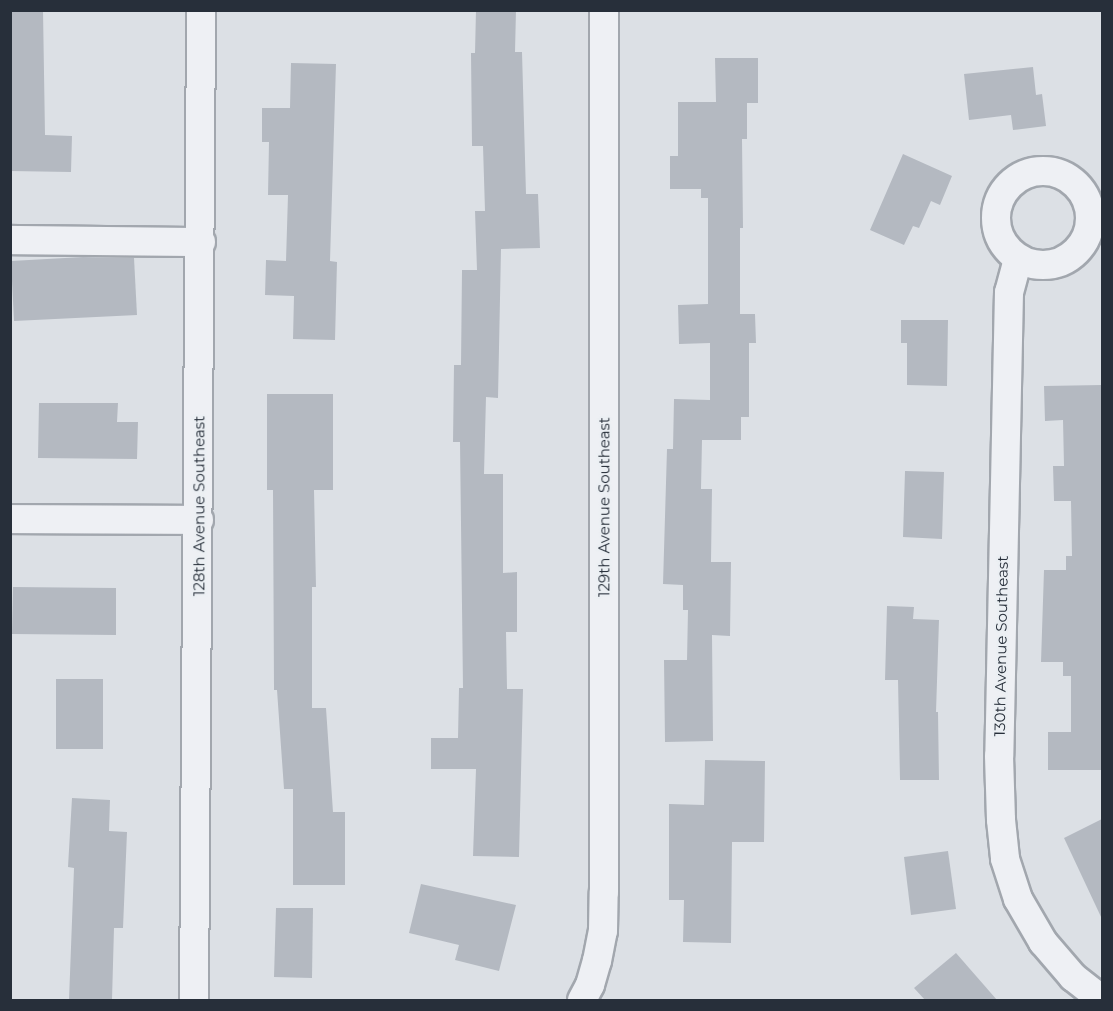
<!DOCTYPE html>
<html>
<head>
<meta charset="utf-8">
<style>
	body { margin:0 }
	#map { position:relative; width:1113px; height:1011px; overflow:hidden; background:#dce0e5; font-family:Montserrat,sans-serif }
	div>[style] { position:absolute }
	.building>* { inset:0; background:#b4b9c1 }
	.roads { filter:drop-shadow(2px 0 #a2a7ae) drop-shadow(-2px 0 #a2a7ae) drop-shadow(0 2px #a2a7ae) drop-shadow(0 -2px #a2a7ae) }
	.minor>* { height:28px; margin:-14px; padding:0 14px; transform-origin:14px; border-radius:14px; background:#eef0f4 }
	.minor>.ring { margin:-14px; padding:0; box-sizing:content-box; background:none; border:28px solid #eef0f4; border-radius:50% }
	span { translate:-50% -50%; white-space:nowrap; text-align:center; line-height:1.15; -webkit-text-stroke:4.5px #ebeff3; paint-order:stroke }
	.street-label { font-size:15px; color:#272f3a }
	.frame { position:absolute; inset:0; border:12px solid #272f3a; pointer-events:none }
</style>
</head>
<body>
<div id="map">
	<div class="building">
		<i style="clip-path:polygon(10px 10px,43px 10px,45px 135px,72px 136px,71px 172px,10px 171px)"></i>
		<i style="clip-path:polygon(476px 10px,516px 10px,515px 52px,522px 52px,526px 194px,538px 194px,540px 248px,501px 249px,498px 398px,486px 397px,484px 474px,503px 474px,503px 573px,517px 572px,517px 632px,506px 632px,507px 689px,523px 689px,519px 857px,473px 856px,476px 769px,431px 769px,431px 738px,458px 738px,459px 688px,463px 688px,460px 442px,453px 442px,454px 365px,461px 365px,462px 270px,477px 270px,475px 211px,485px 211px,483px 146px,472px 146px,471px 53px,475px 53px)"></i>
		<i style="clip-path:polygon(715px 58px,758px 58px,758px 103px,747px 103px,747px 139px,742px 139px,743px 228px,740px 228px,740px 314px,755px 314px,756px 343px,749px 343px,749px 417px,741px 417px,741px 440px,702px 440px,701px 489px,712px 489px,711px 562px,731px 562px,730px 636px,712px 635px,713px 741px,665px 742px,664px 660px,687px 660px,688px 610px,683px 610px,683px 585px,663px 584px,667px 449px,673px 449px,674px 399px,710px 400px,710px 343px,679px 344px,678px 305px,708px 304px,708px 198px,701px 198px,701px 189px,670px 189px,670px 156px,678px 156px,678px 102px,716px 102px)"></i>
		<i style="clip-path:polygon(291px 63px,336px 64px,330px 261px,337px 262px,335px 340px,293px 339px,294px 296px,265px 295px,266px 260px,286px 261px,288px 195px,268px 195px,269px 142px,262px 142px,262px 108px,290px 108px)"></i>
		<i style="clip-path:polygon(1033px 67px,1036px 95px,1042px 94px,1046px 126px,1013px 130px,1011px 115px,969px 120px,964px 74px)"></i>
		<i style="clip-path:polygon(903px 154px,952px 176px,940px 205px,931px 201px,919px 228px,913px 226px,904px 245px,870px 230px)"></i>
		<i style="clip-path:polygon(83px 257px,134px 258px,137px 315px,14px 321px,11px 261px)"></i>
		<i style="clip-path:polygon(901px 320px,948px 320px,947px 386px,907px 385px,907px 343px,901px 343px)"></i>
		<i style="clip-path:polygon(1102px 385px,1102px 770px,1048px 770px,1048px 732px,1071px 732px,1071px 676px,1063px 676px,1063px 662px,1041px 662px,1044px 570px,1066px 570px,1066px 556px,1072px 556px,1071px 501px,1054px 501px,1053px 466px,1064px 466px,1063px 420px,1045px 421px,1044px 386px)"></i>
		<i style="clip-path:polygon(267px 394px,333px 394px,333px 490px,314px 490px,316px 587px,312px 587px,312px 708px,326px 708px,333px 812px,345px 812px,345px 885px,293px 885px,293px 789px,284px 789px,277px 690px,274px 690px,273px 490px,267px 490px)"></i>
		<i style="clip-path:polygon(39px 403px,118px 403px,117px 422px,138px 422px,137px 459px,38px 458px)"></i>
		<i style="clip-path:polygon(905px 471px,944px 472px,942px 539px,903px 537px)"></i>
		<i style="clip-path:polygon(13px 587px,116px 588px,116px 635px,12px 634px)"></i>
		<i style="clip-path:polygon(887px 606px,914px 607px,913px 619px,939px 620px,936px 712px,938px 712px,939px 780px,900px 780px,898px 680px,885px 680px)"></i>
		<i style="clip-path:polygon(56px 679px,103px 679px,103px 749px,56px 749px)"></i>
		<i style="clip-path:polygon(705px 760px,765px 761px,764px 842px,732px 842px,731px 943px,683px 942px,684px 900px,669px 900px,669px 804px,704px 805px)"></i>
		<i style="clip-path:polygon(72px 798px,110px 800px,109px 831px,127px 832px,123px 928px,114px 928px,112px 1000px,69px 1000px,74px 868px,68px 867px)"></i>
		<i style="clip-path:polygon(1102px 819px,1102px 919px,1064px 838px)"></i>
		<i style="clip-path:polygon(948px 851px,956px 909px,911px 915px,904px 857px)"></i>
		<i style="clip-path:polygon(421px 884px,516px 905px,499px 971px,455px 960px,459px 945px,409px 933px)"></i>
		<i style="clip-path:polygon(276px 908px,313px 908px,312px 978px,274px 977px)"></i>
		<i style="clip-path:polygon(956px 953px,997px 1000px,925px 1000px,914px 988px)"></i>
	</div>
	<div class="roads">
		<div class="minor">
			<i class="ring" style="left:996px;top:171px;width:66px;height:66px"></i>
			<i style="left:10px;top:240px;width:191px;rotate:0.6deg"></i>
			<i style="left:1018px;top:259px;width:34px;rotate:105deg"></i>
			<i style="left:1009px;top:292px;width:464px;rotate:91.2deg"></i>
			<i style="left:999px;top:756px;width:64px;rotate:88.2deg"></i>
			<i style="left:1001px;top:820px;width:39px;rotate:84deg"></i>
			<i style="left:1005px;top:859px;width:42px;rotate:72deg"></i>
			<i style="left:1018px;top:899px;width:50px;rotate:59.8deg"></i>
			<i style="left:1043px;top:942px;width:46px;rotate:49.4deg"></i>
			<i style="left:1073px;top:977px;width:37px;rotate:38deg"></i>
			<i style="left:10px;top:519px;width:189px;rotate:0.3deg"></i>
			<i style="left:194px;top:1000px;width:990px;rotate:-89.59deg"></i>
			<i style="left:582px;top:1000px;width:17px;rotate:-62deg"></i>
			<i style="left:590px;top:985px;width:25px;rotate:-74deg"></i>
			<i style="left:597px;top:961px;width:31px;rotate:-79deg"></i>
			<i style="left:603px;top:931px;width:39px;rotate:-89deg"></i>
			<i style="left:604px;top:892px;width:882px;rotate:-90deg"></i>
		</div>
	</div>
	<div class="street-label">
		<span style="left:199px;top:506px;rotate:-90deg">128th Avenue Southeast</span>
		<span style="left:604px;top:507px;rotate:-90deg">129th Avenue Southeast</span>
		<span style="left:1001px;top:646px;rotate:-89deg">130th Avenue Southeast</span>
	</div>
	<div class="frame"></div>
</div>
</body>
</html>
